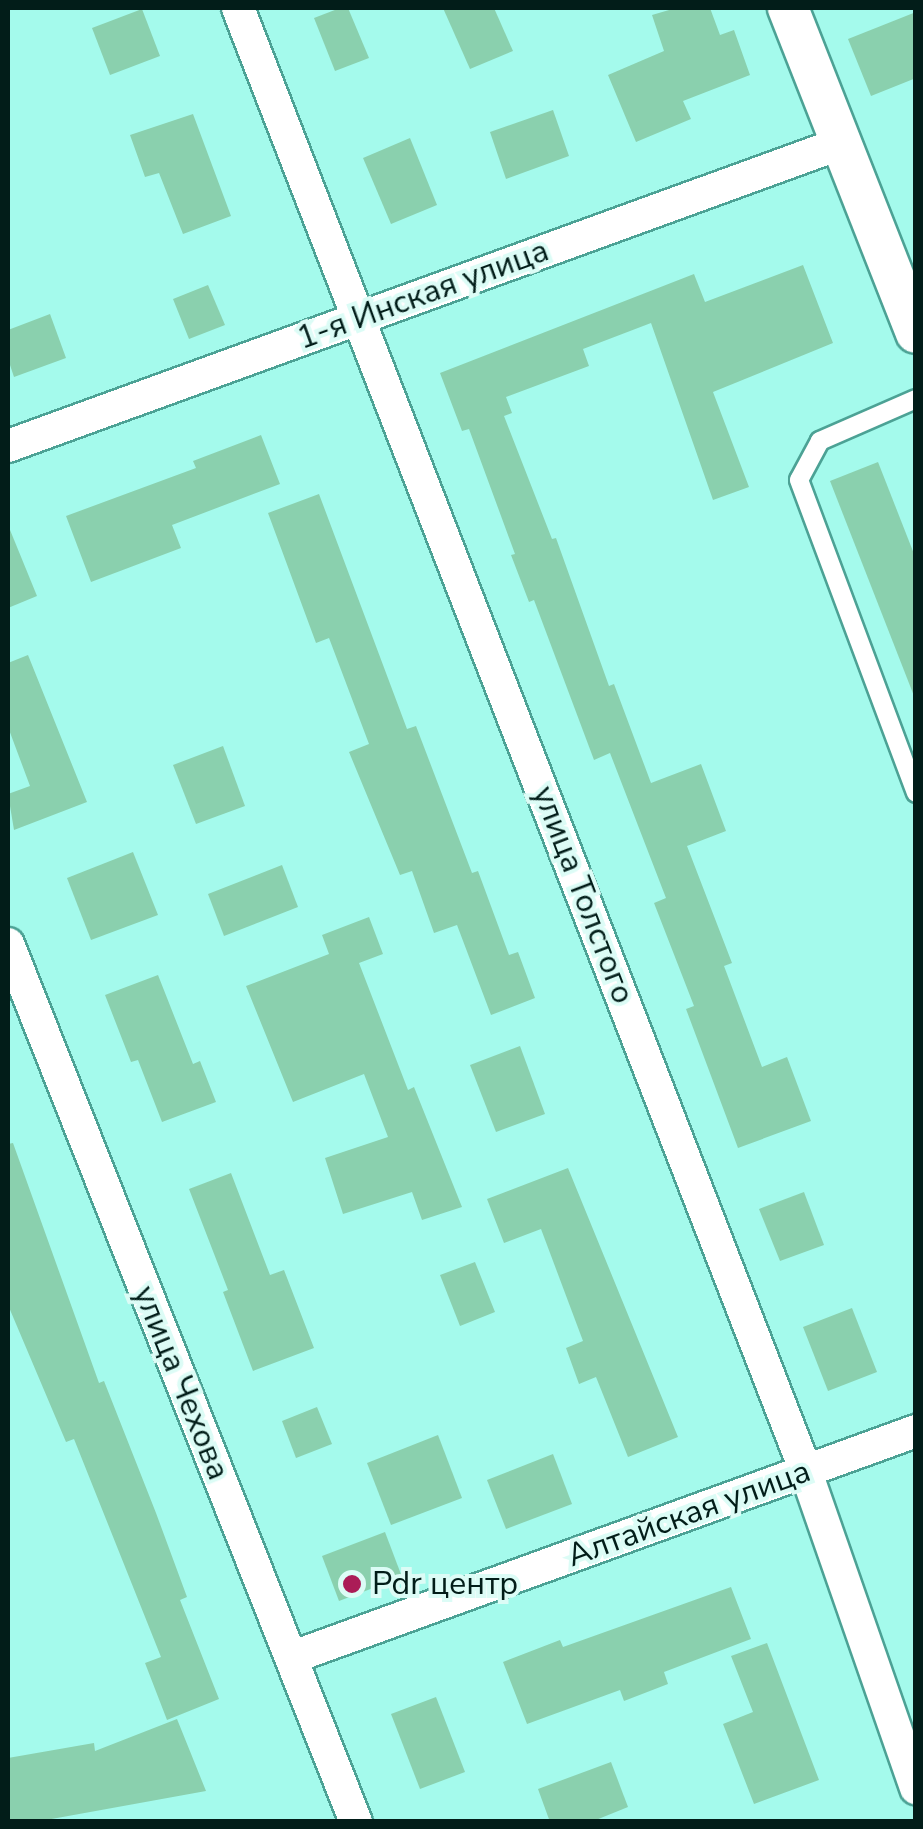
<!DOCTYPE html>
<html>
<head>
<meta charset="utf-8">
<style>
	body { margin:0 }
	#map { position:relative; width:923px; height:1829px; overflow:hidden; background:#a4faec; font-family:"Nunito Sans",sans-serif }
	div>[style] { position:absolute }
	.building>* { inset:0; background:#8ad0ae }
	.roads { filter:drop-shadow(2px 0 #4ca295) drop-shadow(-2px 0 #4ca295) drop-shadow(0 2px #4ca295) drop-shadow(0 -2px #4ca295) }
	.service>* { height:18px; margin:-9px; padding:0 9px; transform-origin:9px; border-radius:9px; background:#fff }
	.minor>* { height:32px; margin:-16px; padding:0 16px; transform-origin:16px; border-radius:16px; background:#fff }
	.tertiary>* { height:40px; margin:-20px; padding:0 20px; transform-origin:20px; border-radius:20px; background:#fff }
	.dots>* { width:28px; height:28px; translate:-50% -50%; box-sizing:border-box; border:5px solid #dcfcf6; border-radius:50% }
	span { translate:-50% -50%; white-space:nowrap; text-align:center; line-height:1.15; -webkit-text-stroke:8px #dcfcf6; paint-order:stroke }
	.street-label { font-size:32px; color:#021d19 }
	.poi-label { font-size:32px; color:#021d19 }
	.left { translate:0 -50%; text-align:left }
	.frame { position:absolute; inset:0; border:10px solid #021d19; pointer-events:none }
</style>
</head>
<body>
<div id="map">
	<div class="building">
		<i style="clip-path:polygon(340px 8px,348px 8px,369px 58px,335px 71px,314px 18px)"></i>
		<i style="clip-path:polygon(443px 8px,494px 8px,513px 51px,470px 69px)"></i>
		<i style="clip-path:polygon(676px 8px,710px 8px,720px 35px,734px 30px,750px 75px,683px 101px,691px 119px,636px 142px,608px 75px,664px 51px,652px 15px)"></i>
		<i style="clip-path:polygon(142px 9px,160px 56px,110px 75px,92px 28px)"></i>
		<i style="clip-path:polygon(916px 12px,916px 78px,871px 96px,848px 39px)"></i>
		<i style="clip-path:polygon(553px 110px,569px 156px,506px 179px,490px 132px)"></i>
		<i style="clip-path:polygon(193px 114px,231px 216px,183px 234px,159px 173px,145px 177px,130px 135px)"></i>
		<i style="clip-path:polygon(410px 138px,437px 205px,391px 224px,363px 158px)"></i>
		<i style="clip-path:polygon(803px 265px,833px 343px,713px 392px,749px 487px,713px 500px,651px 323px,583px 349px,589px 366px,506px 397px,512px 413px,504px 416px,552px 539px,556px 538px,609px 686px,614px 684px,651px 783px,701px 764px,726px 831px,687px 846px,732px 963px,724px 966px,762px 1067px,787px 1057px,811px 1121px,738px 1148px,686px 1009px,694px 1006px,654px 903px,666px 898px,610px 753px,594px 760px,534px 600px,529px 602px,511px 555px,515px 554px,469px 429px,462px 431px,440px 373px,694px 274px,705px 302px)"></i>
		<i style="clip-path:polygon(208px 285px,225px 325px,189px 339px,173px 299px)"></i>
		<i style="clip-path:polygon(50px 314px,66px 358px,14px 377px,8px 359px,8px 330px)"></i>
		<i style="clip-path:polygon(261px 435px,280px 484px,172px 525px,181px 548px,91px 582px,66px 516px,196px 468px,193px 461px)"></i>
		<i style="clip-path:polygon(878px 462px,916px 559px,914px 696px,830px 481px)"></i>
		<i style="clip-path:polygon(319px 494px,407px 729px,416px 726px,472px 873px,478px 871px,509px 955px,518px 952px,535px 998px,491px 1015px,457px 925px,434px 933px,412px 871px,400px 875px,349px 752px,369px 744px,329px 638px,316px 643px,268px 513px)"></i>
		<i style="clip-path:polygon(8px 525px,37px 596px,8px 608px)"></i>
		<i style="clip-path:polygon(28px 655px,87px 802px,14px 830px,8px 794px,30px 786px,8px 727px,8px 663px)"></i>
		<i style="clip-path:polygon(223px 746px,245px 806px,196px 824px,173px 765px)"></i>
		<i style="clip-path:polygon(133px 852px,158px 915px,91px 940px,67px 878px)"></i>
		<i style="clip-path:polygon(282px 865px,298px 907px,224px 936px,208px 894px)"></i>
		<i style="clip-path:polygon(369px 917px,383px 954px,359px 963px,408px 1090px,414px 1087px,462px 1207px,422px 1220px,412px 1192px,343px 1214px,325px 1158px,388px 1137px,364px 1074px,293px 1102px,246px 986px,329px 954px,322px 935px)"></i>
		<i style="clip-path:polygon(158px 975px,193px 1064px,200px 1061px,216px 1102px,162px 1122px,138px 1060px,131px 1062px,105px 995px)"></i>
		<i style="clip-path:polygon(520px 1046px,545px 1114px,496px 1132px,470px 1065px)"></i>
		<i style="clip-path:polygon(13px 1143px,99px 1383px,104px 1381px,156px 1513px,187px 1597px,180px 1600px,219px 1699px,167px 1720px,145px 1663px,161px 1657px,74px 1439px,66px 1442px,8px 1305px,8px 1144px)"></i>
		<i style="clip-path:polygon(568px 1168px,678px 1437px,628px 1457px,596px 1377px,579px 1384px,566px 1348px,583px 1341px,541px 1229px,504px 1243px,487px 1199px)"></i>
		<i style="clip-path:polygon(231px 1173px,270px 1275px,284px 1270px,314px 1348px,253px 1371px,223px 1292px,228px 1290px,189px 1189px)"></i>
		<i style="clip-path:polygon(804px 1192px,824px 1245px,780px 1261px,759px 1209px)"></i>
		<i style="clip-path:polygon(475px 1262px,495px 1312px,460px 1326px,440px 1275px)"></i>
		<i style="clip-path:polygon(852px 1308px,877px 1372px,828px 1391px,803px 1327px)"></i>
		<i style="clip-path:polygon(317px 1407px,332px 1444px,296px 1458px,282px 1421px)"></i>
		<i style="clip-path:polygon(438px 1435px,462px 1498px,391px 1525px,367px 1463px)"></i>
		<i style="clip-path:polygon(553px 1454px,572px 1504px,506px 1529px,487px 1480px)"></i>
		<i style="clip-path:polygon(385px 1532px,402px 1577px,339px 1601px,322px 1556px)"></i>
		<i style="clip-path:polygon(731px 1587px,751px 1639px,664px 1672px,668px 1684px,624px 1701px,620px 1690px,527px 1724px,503px 1662px,560px 1640px,563px 1647px)"></i>
		<i style="clip-path:polygon(767px 1643px,819px 1780px,754px 1804px,723px 1724px,753px 1712px,731px 1656px)"></i>
		<i style="clip-path:polygon(436px 1697px,465px 1772px,420px 1789px,391px 1714px)"></i>
		<i style="clip-path:polygon(177px 1719px,206px 1791px,35px 1822px,8px 1822px,8px 1758px,94px 1743px,95px 1751px)"></i>
		<i style="clip-path:polygon(611px 1762px,628px 1807px,591px 1822px,550px 1822px,538px 1789px)"></i>
	</div>
	<div class="roads">
		<div class="service">
			<i style="left:916px;top:399px;width:105px;rotate:156.4deg"></i>
			<i style="left:820px;top:441px;width:44px;rotate:118.3deg"></i>
			<i style="left:799px;top:480px;width:334px;rotate:69.5deg"></i>
		</div>
		<div class="minor">
			<i style="left:238px;top:8px;width:1570px;rotate:68.79deg"></i>
			<i style="left:806px;top:1472px;width:335px;rotate:70.8deg"></i>
			<i style="left:8px;top:446px;width:884px;rotate:-19.97deg"></i>
			<i style="left:8px;top:944px;width:944px;rotate:68.38deg"></i>
			<i style="left:293px;top:1657px;width:663px;rotate:-19.94deg"></i>
		</div>
		<div class="tertiary">
			<i style="left:788px;top:8px;width:349px;rotate:68.5deg"></i>
		</div>
	</div>
	<div class="dots">
		<i style="left:352px;top:1584px;background:#ab1c57"></i>
	</div>
	<div class="street-label">
		<span style="left:423px;top:295px;rotate:-20deg">1-я Инская улица</span>
		<span style="left:583px;top:895px;rotate:69deg">улица Толстого</span>
		<span style="left:181px;top:1383px;rotate:68deg">улица Чехова</span>
		<span style="left:689px;top:1514px;rotate:-20deg">Алтайская улица</span>
	</div>
	<div class="poi-label">
		<span class="left" style="left:372px;top:1584px">Pdr центр</span>
	</div>
	<div class="frame"></div>
</div>
</body>
</html>
